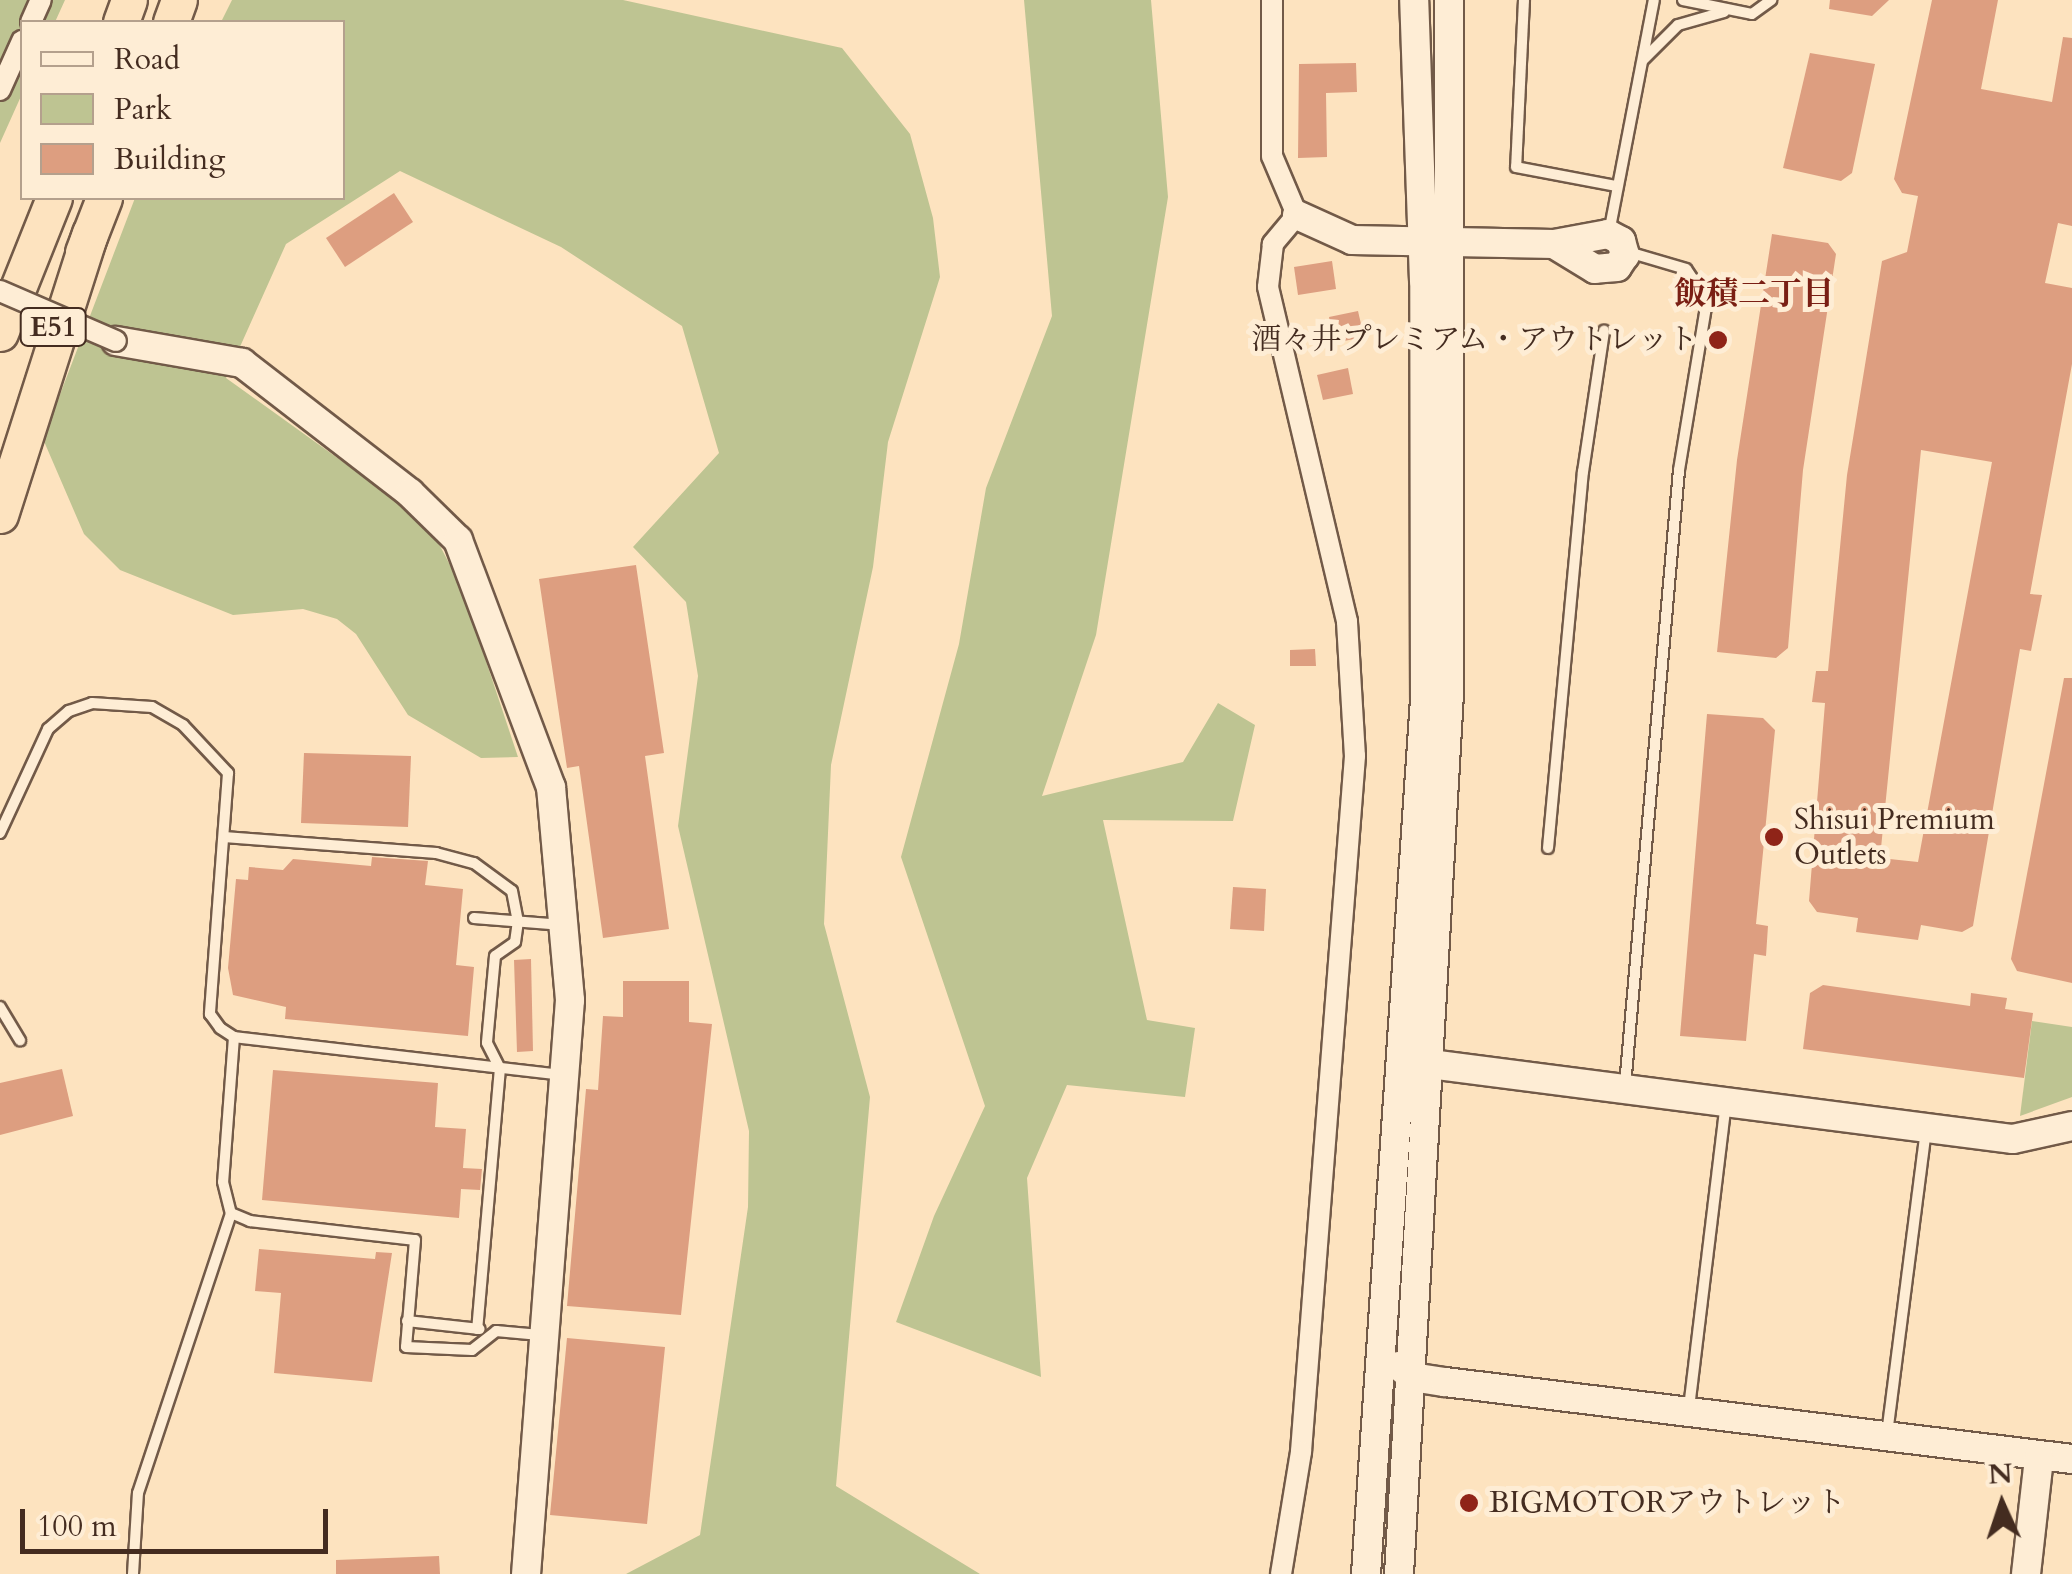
<!DOCTYPE html>
<html>
<head>
<meta charset="utf-8">
<style>
	body { margin:0 }
	#map { position:relative; width:2072px; height:1574px; overflow:hidden; background:#fde3bf; font-family:Cardo,"Noto Serif JP",serif }
	div>[style] { position:absolute }
	.green>* { inset:0; background:#bec492 }
	.building>* { inset:0; background:#dd9e80 }
	.roads { filter:drop-shadow(2px 0 #725a48) drop-shadow(-2px 0 #725a48) drop-shadow(0 2px #725a48) drop-shadow(0 -2px #725a48) }
	.lane>* { height:10px; margin:-5px; padding:0 5px; transform-origin:5px; border-radius:5px; background:#feedd5 }
	.street>* { height:20px; margin:-10px; padding:0 10px; transform-origin:10px; border-radius:10px; background:#feedd5 }
	.secondary>* { height:28px; margin:-14px; padding:0 14px; transform-origin:14px; border-radius:14px; background:#feedd5 }
	.highway>* { height:35px; margin:-17.5px; padding:0 17.5px; transform-origin:17.5px; border-radius:17.5px; background:#fde3bf }
	.bridges { filter:drop-shadow(2px 0 #725a48) drop-shadow(-2px 0 #725a48) drop-shadow(0 2px #725a48) drop-shadow(0 -2px #725a48) }
	.street-bridge>* { height:20px; margin:-10px; padding:0 10px; transform-origin:10px; border-radius:10px; background:#feedd5 }
	.dots>* { width:28px; height:28px; translate:-50% -50%; box-sizing:border-box; border:5px solid #feedd5; border-radius:50% }
	span { translate:-50% -50%; white-space:nowrap; text-align:center; line-height:1.15; -webkit-text-stroke:10px #feedd5; paint-order:stroke }
	.shield-label span { padding:2px 8px; background:#feedd5; border:2px solid; border-radius:8px; -webkit-text-stroke-width:0 }
	.shield-label { font-size:28px; color:#442c20; font-weight:700 }
	.poi-label { font-size:30px; color:#442c20 }
	.right { translate:-100% -50%; text-align:right }
	.left { translate:0 -50%; text-align:left }
	.neighbourhood-label { font-size:32px; color:#7a1f14; font-weight:700 }
	.legend { position:absolute; left:20px; top:20px; width:325px; height:180px; box-sizing:border-box; background:#feedd5; border:2px solid #b4a08d; margin:0; padding:12px 18px; list-style:none; font-size:30px; color:#442c20 }
	.legend li { display:flex; align-items:center; gap:20px; height:50px }
	.legend b { width:50px; border:2px solid #b4a08d }
	.north { position:absolute; left:1952px; top:1454px; width:100px; height:100px; -webkit-text-stroke:8px #feedd5; paint-order:stroke; rotate:357deg; font-size:28px; font-weight:700; line-height:40px; text-align:center; color:#442c20 }
	.north::after { content:''; display:block; margin:auto; width:35px; height:45px; background:#442c20; clip-path:polygon(50% 0,100% 100%,50% 72%,0 100%) }
	.scale { position:absolute; left:20px; top:1509px; width:308px; height:45px; box-sizing:border-box; border:5px solid #442c20; border-top:0; padding-left:12px; font-size:30px; line-height:35px; white-space:nowrap; color:#442c20; -webkit-text-stroke:8px #feedd5; paint-order:stroke }
</style>
</head>
<body>
<div id="map">
	<div class="green">
		<i style="clip-path:polygon(0 0,65px 0,55px 22px,22px 22px,22px 94px,0 143px)"></i>
		<i style="clip-path:polygon(232px 0,623px 0,842px 48px,910px 134px,933px 218px,940px 277px,888px 442px,873px 567px,831px 765px,824px 924px,870px 1097px,836px 1486px,980px 1574px,626px 1574px,700px 1535px,748px 1207px,749px 1131px,678px 826px,698px 676px,686px 602px,633px 547px,719px 453px,682px 326px,561px 247px,400px 171px,286px 244px,226px 378px,428px 523px,461px 586px,518px 757px,481px 758px,408px 715px,356px 634px,337px 619px,303px 609px,233px 615px,120px 570px,84px 534px,43px 439px,135px 198px,342px 198px,342px 22px,221px 22px)"></i>
		<i style="clip-path:polygon(1024px 0,1151px 0,1168px 197px,1096px 635px,1042px 796px,1183px 762px,1218px 703px,1255px 725px,1233px 821px,1103px 820px,1147px 1020px,1195px 1028px,1185px 1097px,1067px 1085px,1027px 1178px,1041px 1377px,896px 1322px,934px 1216px,985px 1106px,901px 857px,959px 644px,986px 488px,1052px 316px)"></i>
		<i style="clip-path:polygon(2032px 1021px,2072px 1027px,2072px 1097px,2020px 1116px)"></i>
	</div>
	<div class="building">
		<i style="clip-path:polygon(1830px 0,1889px 0,1872px 16px,1829px 9px)"></i>
		<i style="clip-path:polygon(evenodd,1932px 0,1998px 0,1981px 89px,2052px 102px,2063px 37px,2072px 38px,2072px 226px,2058px 223px,2045px 283px,2072px 288px,2072px 364px,2030px 594px,2042px 595px,2031px 651px,2020px 649px,1973px 926px,1962px 932px,1921px 925px,1918px 940px,1856px 932px,1858px 918px,1817px 912px,1809px 901px,1825px 703px,1812px 702px,1816px 671px,1828px 671px,1847px 475px,1882px 261px,1907px 252px,1918px 196px,1902px 193px,1894px 179px,1932px 0,1921px 450px,1992px 462px,1918px 862px,1880px 858px,1921px 450px)"></i>
		<i style="clip-path:polygon(1810px 53px,1875px 64px,1852px 173px,1841px 181px,1783px 168px)"></i>
		<i style="clip-path:polygon(1356px 63px,1357px 92px,1326px 93px,1327px 157px,1298px 158px,1299px 64px)"></i>
		<i style="clip-path:polygon(394px 193px,413px 222px,345px 267px,326px 238px)"></i>
		<i style="clip-path:polygon(1772px 234px,1828px 243px,1836px 254px,1803px 470px,1788px 648px,1776px 658px,1717px 652px,1737px 460px)"></i>
		<i style="clip-path:polygon(1332px 261px,1336px 289px,1298px 295px,1294px 267px)"></i>
		<i style="clip-path:polygon(1358px 311px,1364px 337px,1334px 343px,1329px 317px)"></i>
		<i style="clip-path:polygon(1348px 368px,1353px 394px,1323px 400px,1317px 375px)"></i>
		<i style="clip-path:polygon(636px 565px,664px 753px,645px 756px,669px 929px,603px 938px,579px 766px,567px 768px,539px 579px)"></i>
		<i style="clip-path:polygon(1315px 649px,1316px 666px,1290px 666px,1290px 650px)"></i>
		<i style="clip-path:polygon(2064px 678px,2072px 678px,2072px 983px,2017px 971px,2011px 959px)"></i>
		<i style="clip-path:polygon(1707px 714px,1763px 718px,1775px 730px,1756px 924px,1768px 926px,1766px 956px,1754px 954px,1746px 1041px,1680px 1036px)"></i>
		<i style="clip-path:polygon(304px 753px,411px 756px,408px 827px,301px 823px)"></i>
		<i style="clip-path:polygon(372px 857px,428px 861px,425px 885px,463px 889px,456px 965px,474px 967px,468px 1036px,285px 1019px,286px 1007px,233px 995px,228px 968px,236px 879px,248px 880px,249px 867px,283px 870px,293px 859px,371px 866px)"></i>
		<i style="clip-path:polygon(1233px 887px,1266px 889px,1264px 931px,1230px 929px)"></i>
		<i style="clip-path:polygon(531px 959px,533px 1051px,517px 1052px,514px 960px)"></i>
		<i style="clip-path:polygon(623px 981px,689px 981px,689px 1022px,712px 1024px,681px 1315px,567px 1306px,586px 1089px,598px 1090px,603px 1016px,623px 1017px)"></i>
		<i style="clip-path:polygon(1823px 985px,1970px 1006px,1971px 993px,2007px 998px,2005px 1009px,2033px 1013px,2024px 1078px,1803px 1049px,1810px 993px)"></i>
		<i style="clip-path:polygon(62px 1069px,73px 1116px,0 1135px,0 1083px)"></i>
		<i style="clip-path:polygon(273px 1070px,438px 1083px,435px 1127px,466px 1129px,463px 1168px,482px 1169px,480px 1190px,461px 1189px,459px 1218px,262px 1200px)"></i>
		<i style="clip-path:polygon(259px 1249px,375px 1259px,376px 1252px,392px 1253px,372px 1382px,274px 1373px,281px 1293px,255px 1291px)"></i>
		<i style="clip-path:polygon(567px 1338px,665px 1347px,647px 1524px,550px 1515px)"></i>
		<i style="clip-path:polygon(439px 1556px,440px 1574px,336px 1574px,336px 1560px)"></i>
	</div>
	<div class="roads">
		<div class="lane">
			<i style="left:1524px;top:0;width:167px;rotate:92.7deg"></i>
			<i style="left:1516px;top:167px;width:103px;rotate:10.7deg"></i>
			<i style="left:1683px;top:0;width:70px;rotate:11.5deg"></i>
			<i style="left:1752px;top:14px;width:24px;rotate:-36deg"></i>
			<i style="left:1643px;top:60px;width:49px;rotate:-45deg"></i>
			<i style="left:1678px;top:25px;width:48px;rotate:-15.8deg"></i>
			<i style="left:1609px;top:233px;width:237px;rotate:-79.1deg"></i>
			<i style="left:0;top:833px;width:115px;rotate:-65.2deg"></i>
			<i style="left:48px;top:729px;width:28px;rotate:-41deg"></i>
			<i style="left:69px;top:711px;width:24px;rotate:-19deg"></i>
			<i style="left:92px;top:703px;width:60px;rotate:3.8deg"></i>
			<i style="left:152px;top:707px;width:36px;rotate:30deg"></i>
			<i style="left:183px;top:725px;width:66px;rotate:46.8deg"></i>
			<i style="left:228px;top:773px;width:242px;rotate:94.3deg"></i>
			<i style="left:210px;top:1014px;width:17px;rotate:54deg"></i>
			<i style="left:220px;top:1028px;width:17px;rotate:33deg"></i>
			<i style="left:234px;top:1037px;width:331px;rotate:6.6deg"></i>
			<i style="left:224px;top:837px;width:213px;rotate:4.3deg"></i>
			<i style="left:436px;top:853px;width:39px;rotate:15deg"></i>
			<i style="left:474px;top:863px;width:47px;rotate:36.4deg"></i>
			<i style="left:512px;top:891px;width:31px;rotate:79deg"></i>
			<i style="left:518px;top:921px;width:21px;rotate:98deg"></i>
			<i style="left:515px;top:942px;width:24px;rotate:145deg"></i>
			<i style="left:495px;top:956px;width:87px;rotate:95.3deg"></i>
			<i style="left:487px;top:1043px;width:28px;rotate:63deg"></i>
			<i style="left:500px;top:1068px;width:262px;rotate:95deg"></i>
			<i style="left:1548px;top:848px;width:378px;rotate:-84.7deg"></i>
			<i style="left:1583px;top:472px;width:143px;rotate:-81.5deg"></i>
			<i style="left:474px;top:918px;width:89px;rotate:4.5deg"></i>
			<i style="left:0;top:1007px;width:39px;rotate:59deg"></i>
			<i style="left:234px;top:1037px;width:145px;rotate:94.3deg"></i>
			<i style="left:223px;top:1182px;width:32px;rotate:76deg"></i>
			<i style="left:231px;top:1213px;width:21px;rotate:23deg"></i>
			<i style="left:250px;top:1221px;width:166px;rotate:6.6deg"></i>
			<i style="left:415px;top:1240px;width:107px;rotate:94.8deg"></i>
			<i style="left:406px;top:1347px;width:66px;rotate:2.6deg"></i>
			<i style="left:472px;top:1350px;width:31px;rotate:-38deg"></i>
			<i style="left:496px;top:1331px;width:44px;rotate:5.2deg"></i>
			<i style="left:1625px;top:1086px;width:618px;rotate:-84.99deg"></i>
			<i style="left:1679px;top:470px;width:172px;rotate:-80.6deg"></i>
			<i style="left:1707px;top:300px;width:37px;rotate:-124deg"></i>
			<i style="left:1686px;top:269px;width:64px;rotate:-163.6deg"></i>
			<i style="left:407px;top:1321px;width:73px;rotate:6.3deg"></i>
			<i style="left:1689px;top:1408px;width:308px;rotate:-83.1deg"></i>
			<i style="left:1887px;top:1434px;width:308px;rotate:-82.7deg"></i>
			<i style="left:133px;top:1574px;width:81px;rotate:-86.5deg"></i>
			<i style="left:138px;top:1493px;width:295px;rotate:-71.6deg"></i>
		</div>
		<div class="street">
			<i style="left:1272px;top:0;width:156px;rotate:90deg"></i>
			<i style="left:1272px;top:156px;width:64px;rotate:67deg"></i>
			<i style="left:1297px;top:215px;width:38px;rotate:130deg"></i>
			<i style="left:1273px;top:244px;width:43px;rotate:96.6deg"></i>
			<i style="left:1268px;top:287px;width:344px;rotate:76.7deg"></i>
			<i style="left:1347px;top:622px;width:134px;rotate:86.6deg"></i>
			<i style="left:1355px;top:756px;width:698px;rotate:94.44deg"></i>
			<i style="left:1301px;top:1452px;width:124px;rotate:99.3deg"></i>
			<i style="left:31px;top:22px;width:24px;rotate:-66deg"></i>
			<i style="left:0;top:90px;width:54px;rotate:-65.8deg"></i>
		</div>
		<div class="secondary">
			<i style="left:1297px;top:215px;width:60px;rotate:24.4deg"></i>
			<i style="left:1352px;top:240px;width:202px;rotate:1.1deg"></i>
			<i style="left:1554px;top:244px;width:55px;rotate:-10.5deg"></i>
			<i style="left:1608px;top:234px;width:15px;rotate:28deg"></i>
			<i style="left:1621px;top:241px;width:15px;rotate:74deg"></i>
			<i style="left:1625px;top:255px;width:14px;rotate:124deg"></i>
			<i style="left:1617px;top:267px;width:22px;rotate:175deg"></i>
			<i style="left:1595px;top:269px;width:48px;rotate:-148.6deg"></i>
			<i style="left:116px;top:341px;width:128px;rotate:9.9deg"></i>
			<i style="left:242px;top:363px;width:212px;rotate:37.7deg"></i>
			<i style="left:410px;top:493px;width:67px;rotate:44.4deg"></i>
			<i style="left:458px;top:540px;width:264px;rotate:69.4deg"></i>
			<i style="left:551px;top:787px;width:214px;rotate:84.9deg"></i>
			<i style="left:570px;top:1000px;width:576px;rotate:94.38deg"></i>
			<i style="left:1430px;top:1064px;width:588px;rotate:7.33deg"></i>
			<i style="left:2013px;top:1139px;width:60px;rotate:-12.4deg"></i>
			<i style="left:1399px;top:1366px;width:17px;rotate:40deg"></i>
			<i style="left:1412px;top:1377px;width:33px;rotate:9deg"></i>
			<i style="left:1445px;top:1382px;width:632px;rotate:7deg"></i>
			<i style="left:1366px;top:1574px;width:876px;rotate:-86.14deg"></i>
			<i style="left:1425px;top:700px;width:419px;rotate:-90.1deg"></i>
			<i style="left:1424px;top:281px;width:281px;rotate:-92deg"></i>
			<i style="left:1399px;top:1574px;width:881px;rotate:-86.75deg"></i>
			<i style="left:1449px;top:694px;width:694px;rotate:-90deg"></i>
			<i style="left:2026px;top:1574px;width:117px;rotate:-83.6deg"></i>
		</div>
		<div class="highway">
			<i style="left:121px;top:22px;width:23px;rotate:-70deg"></i>
			<i style="left:171px;top:22px;width:23px;rotate:-70deg"></i>
			<i style="left:83px;top:252px;width:58px;rotate:-68.7deg"></i>
			<i style="left:0;top:333px;width:145px;rotate:-68.2deg"></i>
			<i style="left:0;top:515px;width:296px;rotate:-72.3deg"></i>
		</div>
	</div>
	<div class="bridges">
		<div class="street-bridge">
			<i style="left:0;top:291px;width:126px;rotate:23.3deg"></i>
		</div>
	</div>
	<div class="dots">
		<i style="left:1718px;top:340px;background:#8f2418"></i>
		<i style="left:1774px;top:837px;background:#8f2418"></i>
		<i style="left:1469px;top:1503px;background:#8f2418"></i>
	</div>
	<div class="shield-label">
		<span style="left:53px;top:327px">E51</span>
	</div>
	<div class="poi-label">
		<span class="right" style="left:1698px;top:340px">酒々井プレミアム・アウトレット</span>
		<span class="left" style="left:1794px;top:837px">Shisui Premium<br>Outlets</span>
		<span class="left" style="left:1489px;top:1503px">BIGMOTORアウトレット</span>
	</div>
	<div class="neighbourhood-label">
		<span style="left:1754px;top:294px">飯積二丁目</span>
	</div>
	<ul class="legend">
	<li><b style="height:12px;background:#feedd5"></b>Road</li>
	<li><b style="height:28px;background:#bec492"></b>Park</li>
	<li><b style="height:28px;background:#dd9e80"></b>Building</li>
	</ul>
	<div class="north">N</div>
	<div class="scale">100 m</div>
</div>
</body>
</html>
